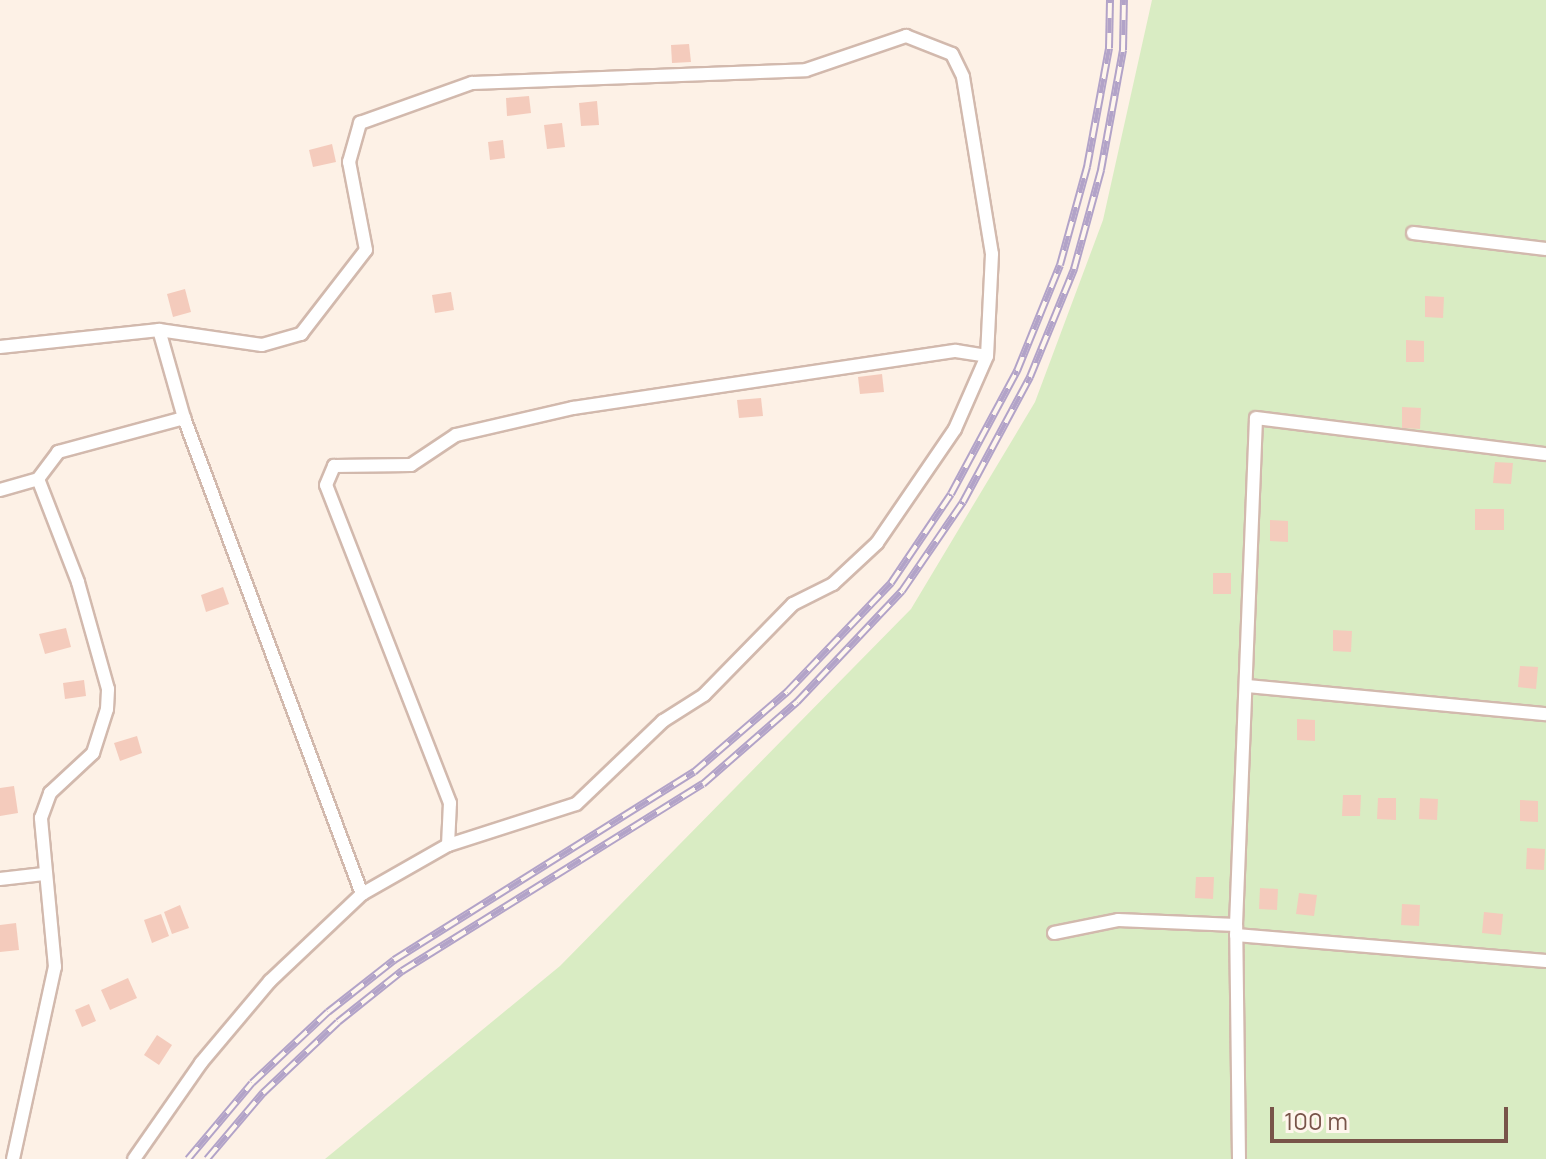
<!DOCTYPE html>
<html>
<head>
<meta charset="utf-8">
<style>
	body { margin:0 }
	#map { position:relative; width:1546px; height:1159px; overflow:hidden; background:#fdf1e6; font-family:Manrope,sans-serif }
	div>[style] { position:absolute }
	.green>* { inset:0; background:#d9ecc3 }
	.building>* { inset:0; background:#f4cbbc }
	.roads { filter:drop-shadow(2px 0 #d2b9ad) drop-shadow(-2px 0 #d2b9ad) drop-shadow(0 2px #d2b9ad) drop-shadow(0 -2px #d2b9ad) }
	.minor>* { height:12px; margin:-6px; padding:0 6px; transform-origin:6px; border-radius:6px; background:#fff }
	.rail>* { height:8px; margin-top:-4px; transform-origin:0; background:repeating-linear-gradient(90deg,#fff6ed 0 15px,#b2a3c8 0 30px); box-sizing:border-box; border-block:2px solid #b2a3c8 }
	span { translate:-50% -50%; white-space:nowrap; text-align:center; line-height:1.15; -webkit-text-stroke:8px #fff6ed; paint-order:stroke }
	.scale { position:absolute; left:1270px; top:1107px; width:238px; height:36px; box-sizing:border-box; border:4px solid #785449; border-top:0; padding-left:10px; font-size:24px; line-height:28px; white-space:nowrap; color:#785449; -webkit-text-stroke:6px #fff6ed; paint-order:stroke }
</style>
</head>
<body>
<div id="map">
	<div class="green">
		<i style="clip-path:polygon(1152px 0,1546px 0,1546px 1159px,325px 1159px,560px 966px,911px 609px,1035px 402px,1103px 220px)"></i>
	</div>
	<div class="building">
		<i style="clip-path:polygon(689px 44px,691px 62px,672px 63px,671px 45px)"></i>
		<i style="clip-path:polygon(529px 96px,531px 113px,507px 116px,506px 98px)"></i>
		<i style="clip-path:polygon(597px 101px,599px 125px,581px 126px,579px 103px)"></i>
		<i style="clip-path:polygon(562px 123px,565px 147px,547px 149px,544px 125px)"></i>
		<i style="clip-path:polygon(503px 140px,505px 158px,490px 160px,488px 142px)"></i>
		<i style="clip-path:polygon(332px 144px,336px 162px,313px 167px,309px 150px)"></i>
		<i style="clip-path:polygon(185px 289px,191px 312px,173px 317px,167px 294px)"></i>
		<i style="clip-path:polygon(451px 292px,454px 310px,435px 313px,432px 295px)"></i>
		<i style="clip-path:polygon(1425px 296px,1444px 297px,1443px 318px,1425px 317px)"></i>
		<i style="clip-path:polygon(1406px 340px,1424px 341px,1424px 362px,1406px 362px)"></i>
		<i style="clip-path:polygon(882px 374px,884px 392px,860px 394px,858px 377px)"></i>
		<i style="clip-path:polygon(761px 398px,763px 416px,739px 418px,737px 400px)"></i>
		<i style="clip-path:polygon(1402px 407px,1421px 408px,1420px 429px,1402px 428px)"></i>
		<i style="clip-path:polygon(1495px 462px,1513px 463px,1511px 484px,1493px 483px)"></i>
		<i style="clip-path:polygon(1475px 509px,1504px 509px,1504px 530px,1475px 530px)"></i>
		<i style="clip-path:polygon(1270px 520px,1288px 521px,1288px 542px,1270px 541px)"></i>
		<i style="clip-path:polygon(1213px 573px,1231px 573px,1231px 594px,1213px 594px)"></i>
		<i style="clip-path:polygon(223px 587px,229px 604px,206px 612px,201px 595px)"></i>
		<i style="clip-path:polygon(66px 628px,71px 647px,45px 654px,39px 634px)"></i>
		<i style="clip-path:polygon(1333px 630px,1352px 631px,1351px 652px,1333px 651px)"></i>
		<i style="clip-path:polygon(1520px 666px,1538px 667px,1536px 689px,1518px 687px)"></i>
		<i style="clip-path:polygon(84px 680px,86px 696px,65px 699px,63px 683px)"></i>
		<i style="clip-path:polygon(1297px 719px,1315px 720px,1315px 741px,1297px 740px)"></i>
		<i style="clip-path:polygon(137px 736px,142px 753px,120px 761px,114px 743px)"></i>
		<i style="clip-path:polygon(14px 786px,18px 813px,0 816px,0 788px)"></i>
		<i style="clip-path:polygon(1343px 795px,1361px 795px,1360px 816px,1342px 816px)"></i>
		<i style="clip-path:polygon(1378px 798px,1396px 798px,1396px 820px,1377px 819px)"></i>
		<i style="clip-path:polygon(1420px 798px,1438px 799px,1437px 820px,1419px 819px)"></i>
		<i style="clip-path:polygon(1520px 800px,1538px 801px,1538px 822px,1520px 821px)"></i>
		<i style="clip-path:polygon(1527px 848px,1545px 849px,1544px 870px,1526px 869px)"></i>
		<i style="clip-path:polygon(1196px 877px,1214px 877px,1213px 899px,1195px 898px)"></i>
		<i style="clip-path:polygon(1260px 888px,1278px 889px,1277px 910px,1259px 909px)"></i>
		<i style="clip-path:polygon(1299px 893px,1317px 895px,1314px 916px,1296px 914px)"></i>
		<i style="clip-path:polygon(1402px 904px,1420px 905px,1419px 926px,1401px 925px)"></i>
		<i style="clip-path:polygon(180px 905px,189px 928px,172px 934px,164px 912px)"></i>
		<i style="clip-path:polygon(1484px 912px,1503px 914px,1501px 935px,1482px 933px)"></i>
		<i style="clip-path:polygon(161px 914px,169px 936px,152px 943px,144px 920px)"></i>
		<i style="clip-path:polygon(16px 923px,19px 950px,0 952px,0 925px)"></i>
		<i style="clip-path:polygon(128px 978px,137px 998px,110px 1010px,101px 990px)"></i>
		<i style="clip-path:polygon(89px 1004px,96px 1021px,82px 1027px,75px 1010px)"></i>
		<i style="clip-path:polygon(157px 1035px,172px 1045px,159px 1065px,144px 1055px)"></i>
	</div>
	<div class="roads">
		<div class="minor">
			<i style="left:1413px;top:233px;width:134px;rotate:6.9deg"></i>
			<i style="left:159px;top:330px;width:91px;rotate:74.1deg"></i>
			<i style="left:184px;top:418px;width:508px;rotate:69.5deg"></i>
			<i style="left:0;top:347px;width:160px;rotate:-6.1deg"></i>
			<i style="left:159px;top:330px;width:104px;rotate:8.3deg"></i>
			<i style="left:262px;top:345px;width:41px;rotate:-15.8deg"></i>
			<i style="left:301px;top:334px;width:106px;rotate:-52.3deg"></i>
			<i style="left:366px;top:250px;width:90px;rotate:-100.9deg"></i>
			<i style="left:349px;top:162px;width:41px;rotate:-74.2deg"></i>
			<i style="left:360px;top:123px;width:119px;rotate:-19.7deg"></i>
			<i style="left:472px;top:83px;width:334px;rotate:-2.2deg"></i>
			<i style="left:806px;top:70px;width:106px;rotate:-18.8deg"></i>
			<i style="left:906px;top:36px;width:49px;rotate:21.4deg"></i>
			<i style="left:952px;top:54px;width:25px;rotate:64deg"></i>
			<i style="left:963px;top:77px;width:179px;rotate:80.7deg"></i>
			<i style="left:992px;top:254px;width:102px;rotate:92.8deg"></i>
			<i style="left:987px;top:356px;width:80px;rotate:113.7deg"></i>
			<i style="left:955px;top:429px;width:138px;rotate:124.4deg"></i>
			<i style="left:877px;top:543px;width:60px;rotate:137deg"></i>
			<i style="left:833px;top:584px;width:45px;rotate:153.4deg"></i>
			<i style="left:793px;top:604px;width:127px;rotate:134.4deg"></i>
			<i style="left:704px;top:695px;width:49px;rotate:147.6deg"></i>
			<i style="left:663px;top:721px;width:120px;rotate:136.3deg"></i>
			<i style="left:576px;top:804px;width:134px;rotate:162.2deg"></i>
			<i style="left:448px;top:845px;width:99px;rotate:150.3deg"></i>
			<i style="left:362px;top:894px;width:127px;rotate:136.6deg"></i>
			<i style="left:270px;top:981px;width:107px;rotate:130.1deg"></i>
			<i style="left:201px;top:1063px;width:117px;rotate:124.9deg"></i>
			<i style="left:0;top:490px;width:40px;rotate:-16deg"></i>
			<i style="left:38px;top:479px;width:34px;rotate:-53deg"></i>
			<i style="left:58px;top:452px;width:131px;rotate:-15.1deg"></i>
			<i style="left:1248px;top:686px;width:299px;rotate:5.4deg"></i>
			<i style="left:448px;top:845px;width:42px;rotate:-87.3deg"></i>
			<i style="left:450px;top:803px;width:341px;rotate:-111.3deg"></i>
			<i style="left:326px;top:485px;width:21px;rotate:-67deg"></i>
			<i style="left:334px;top:466px;width:77px;rotate:-0.7deg"></i>
			<i style="left:411px;top:465px;width:54px;rotate:-33.7deg"></i>
			<i style="left:456px;top:435px;width:120px;rotate:-13deg"></i>
			<i style="left:573px;top:408px;width:387px;rotate:-8.5deg"></i>
			<i style="left:956px;top:351px;width:31px;rotate:9deg"></i>
			<i style="left:0;top:879px;width:44px;rotate:-6.5deg"></i>
			<i style="left:1054px;top:933px;width:65px;rotate:-11.5deg"></i>
			<i style="left:1118px;top:920px;width:118px;rotate:2.4deg"></i>
			<i style="left:1236px;top:935px;width:311px;rotate:4.8deg"></i>
			<i style="left:13px;top:1159px;width:197px;rotate:-77.7deg"></i>
			<i style="left:55px;top:967px;width:150px;rotate:-95.4deg"></i>
			<i style="left:41px;top:818px;width:27px;rotate:-70deg"></i>
			<i style="left:50px;top:793px;width:59px;rotate:-42.9deg"></i>
			<i style="left:93px;top:753px;width:46px;rotate:-72.3deg"></i>
			<i style="left:107px;top:709px;width:20px;rotate:-87deg"></i>
			<i style="left:108px;top:689px;width:111px;rotate:-105.7deg"></i>
			<i style="left:78px;top:582px;width:110px;rotate:-111.2deg"></i>
			<i style="left:1239px;top:1159px;width:234px;rotate:-90.7deg"></i>
			<i style="left:1236px;top:925px;width:507px;rotate:-87.74deg"></i>
			<i style="left:1256px;top:418px;width:292px;rotate:7.1deg"></i>
		</div>
	</div>
	<div class="rail">
		<i style="left:188px;top:1159px;width:99px;rotate:-49.9deg"></i>
		<i style="left:252px;top:1083px;width:104px;rotate:-43.1deg"></i>
		<i style="left:328px;top:1012px;width:84px;rotate:-38.2deg"></i>
		<i style="left:394px;top:960px;width:354px;rotate:-32.1deg"></i>
		<i style="left:694px;top:772px;width:123px;rotate:-40.7deg"></i>
		<i style="left:787px;top:692px;width:151px;rotate:-46.3deg"></i>
		<i style="left:891px;top:583px;width:107px;rotate:-56deg"></i>
		<i style="left:951px;top:494px;width:140px;rotate:-61.8deg"></i>
		<i style="left:1017px;top:371px;width:114px;rotate:-67.9deg"></i>
		<i style="left:1060px;top:265px;width:102px;rotate:-74.6deg"></i>
		<i style="left:1087px;top:167px;width:121px;rotate:-79.5deg"></i>
		<i style="left:1109px;top:48px;width:48px;rotate:-88.8deg"></i>
		<i style="left:207px;top:1159px;width:87px;rotate:-49.7deg"></i>
		<i style="left:263px;top:1093px;width:103px;rotate:-43.4deg"></i>
		<i style="left:338px;top:1022px;width:82px;rotate:-38.6deg"></i>
		<i style="left:402px;top:971px;width:354px;rotate:-31.9deg"></i>
		<i style="left:703px;top:784px;width:125px;rotate:-41.1deg"></i>
		<i style="left:797px;top:702px;width:153px;rotate:-46.6deg"></i>
		<i style="left:902px;top:591px;width:108px;rotate:-55.6deg"></i>
		<i style="left:963px;top:502px;width:142px;rotate:-61.8deg"></i>
		<i style="left:1030px;top:377px;width:117px;rotate:-67.8deg"></i>
		<i style="left:1074px;top:269px;width:103px;rotate:-74.7deg"></i>
		<i style="left:1101px;top:170px;width:122px;rotate:-79.6deg"></i>
		<i style="left:1123px;top:50px;width:50px;rotate:-88.9deg"></i>
	</div>
	<div class="scale">100 m</div>
</div>
</body>
</html>
